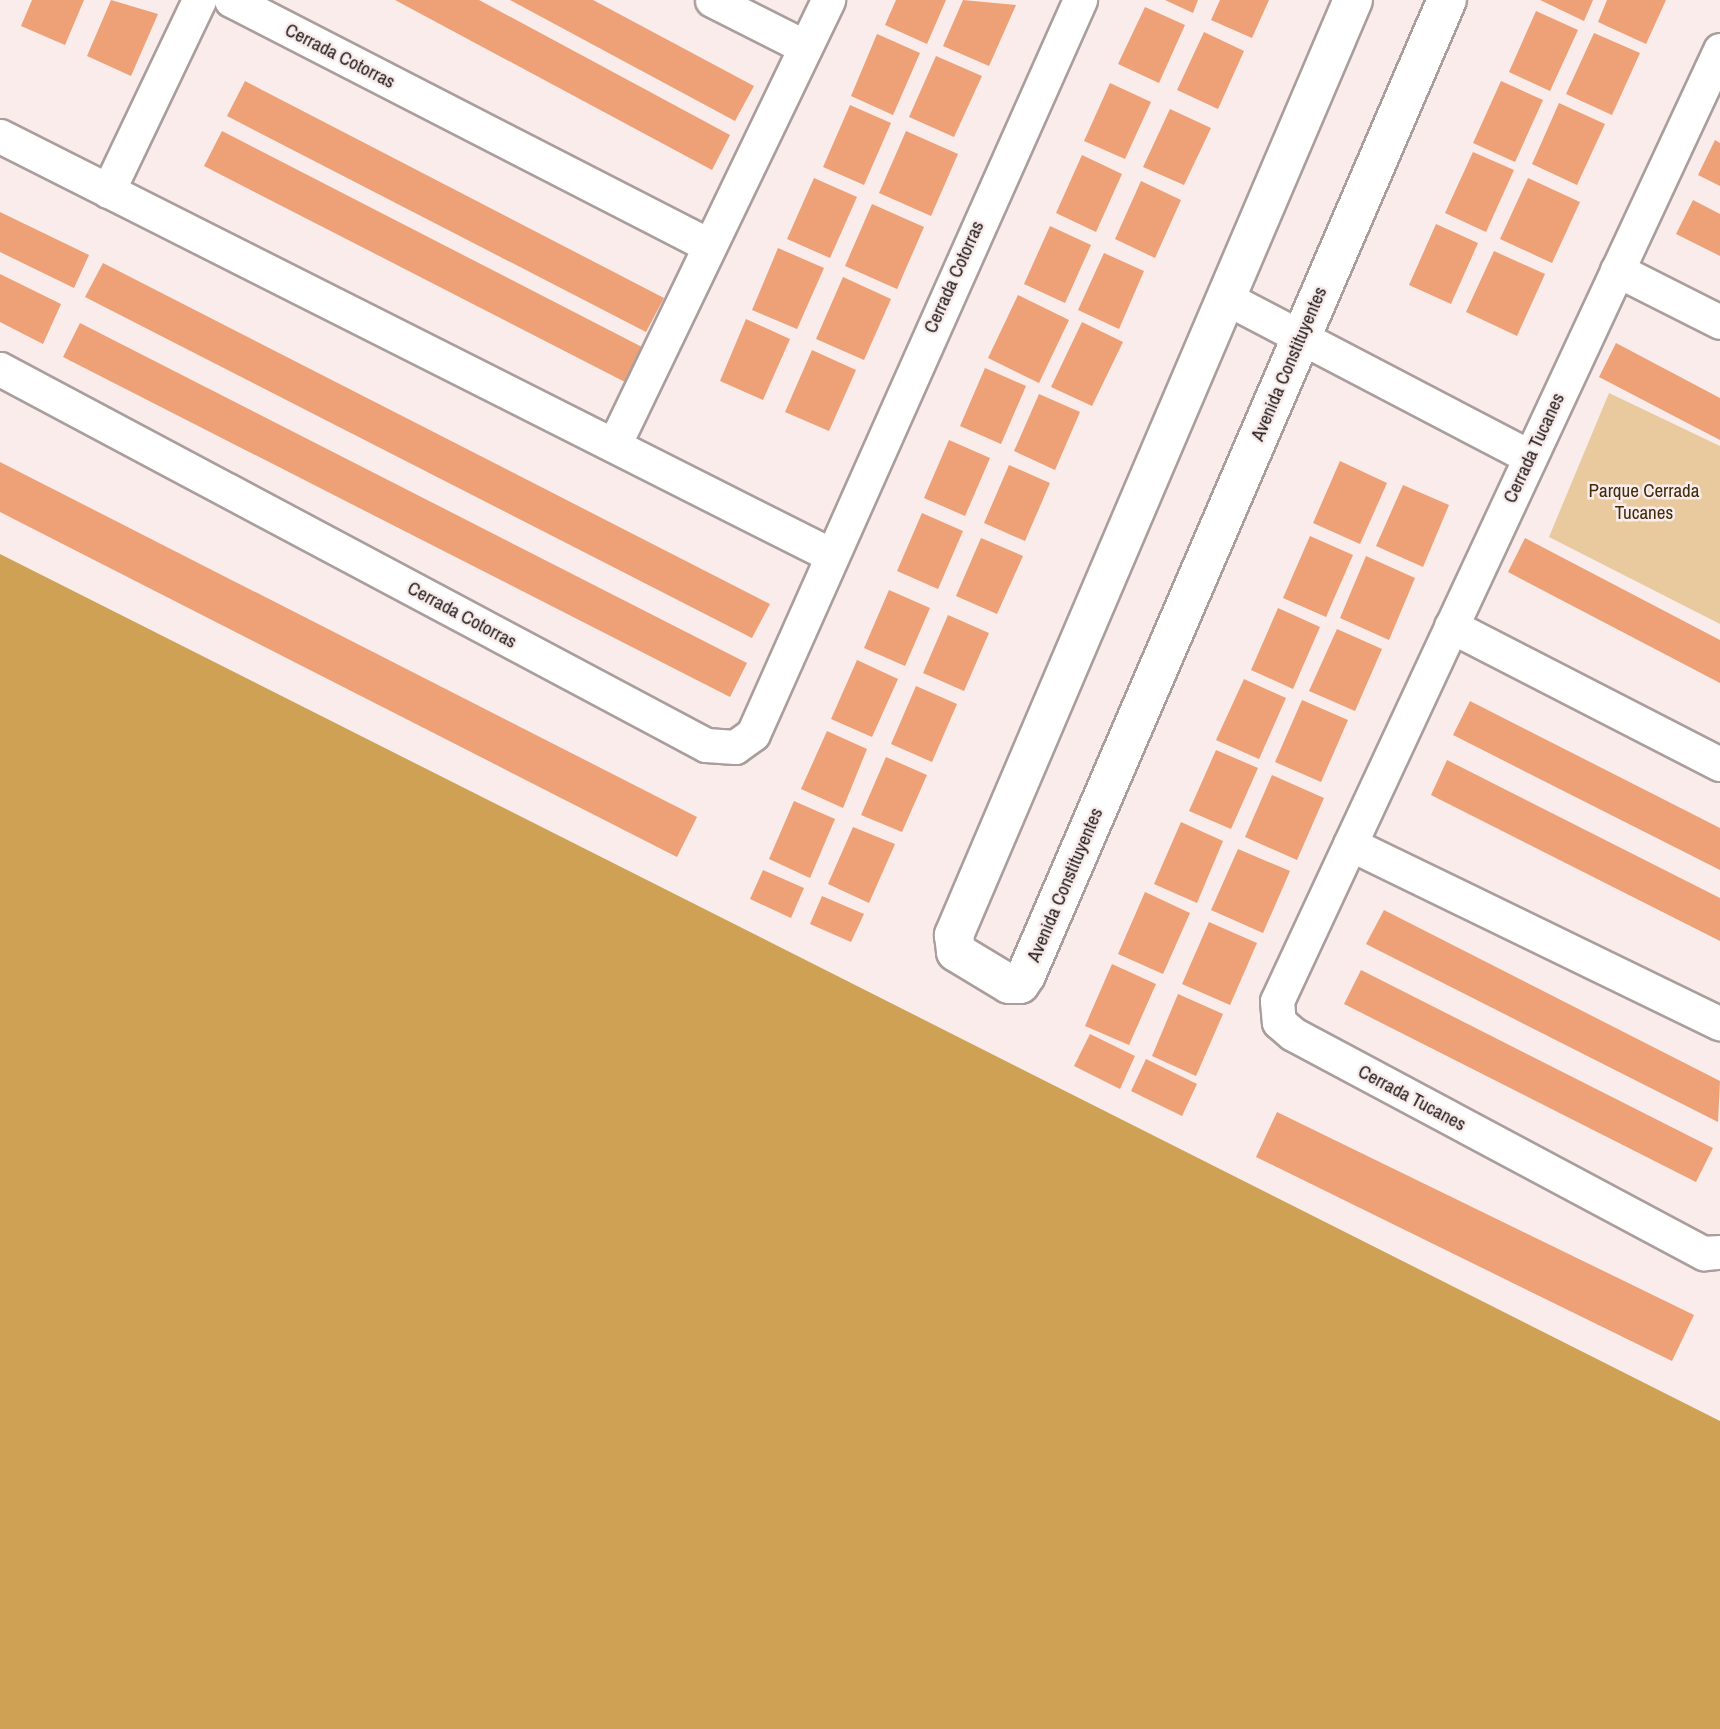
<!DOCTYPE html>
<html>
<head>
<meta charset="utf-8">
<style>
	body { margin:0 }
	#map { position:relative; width:1720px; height:1729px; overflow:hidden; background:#f9eceb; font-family:"Archivo Narrow",sans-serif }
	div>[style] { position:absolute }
	.green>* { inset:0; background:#e8ca9e }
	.forest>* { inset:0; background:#cfa155 }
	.building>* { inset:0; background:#eea176 }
	.roads { filter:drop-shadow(2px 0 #aa9e9d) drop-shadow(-2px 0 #aa9e9d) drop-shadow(0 2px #aa9e9d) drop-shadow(0 -2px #aa9e9d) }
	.minor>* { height:33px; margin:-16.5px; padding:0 16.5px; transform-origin:16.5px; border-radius:16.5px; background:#fff }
	.secondary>* { height:38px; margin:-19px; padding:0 19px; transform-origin:19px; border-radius:19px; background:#fff }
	span { translate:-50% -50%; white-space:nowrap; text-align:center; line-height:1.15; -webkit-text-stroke:5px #f9eceb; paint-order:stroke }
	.street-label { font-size:19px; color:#1e1a19 }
	.park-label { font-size:19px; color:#402d0b }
</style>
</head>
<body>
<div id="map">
	<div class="green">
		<i style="clip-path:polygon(1609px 393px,1720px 446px,1720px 624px,1549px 537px)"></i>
	</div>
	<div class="forest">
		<i style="clip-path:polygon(0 554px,1720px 1421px,1720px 1729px,0 1729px)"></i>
	</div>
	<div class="building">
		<i style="clip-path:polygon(32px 0,84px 0,65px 45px,21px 26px)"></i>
		<i style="clip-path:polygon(111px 0,158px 14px,131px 76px,87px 56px)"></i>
		<i style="clip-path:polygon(395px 0,479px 0,730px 135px,712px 170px)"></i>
		<i style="clip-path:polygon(510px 0,593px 0,754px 86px,735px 121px)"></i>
		<i style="clip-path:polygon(896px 0,946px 0,927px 44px,885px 25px)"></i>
		<i style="clip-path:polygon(963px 0,1016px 5px,989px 66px,943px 46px)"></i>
		<i style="clip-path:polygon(1165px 0,1198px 0,1193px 13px)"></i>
		<i style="clip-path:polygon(1220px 0,1269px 0,1252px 38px,1211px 20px)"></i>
		<i style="clip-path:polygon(1540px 0,1593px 0,1584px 21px)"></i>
		<i style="clip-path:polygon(1607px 0,1666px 0,1646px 44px,1598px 22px)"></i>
		<i style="clip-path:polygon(1145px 7px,1185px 25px,1159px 83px,1118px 64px)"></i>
		<i style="clip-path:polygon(1536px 11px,1578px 30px,1550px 91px,1509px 72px)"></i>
		<i style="clip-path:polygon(1204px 32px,1244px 51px,1218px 109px,1177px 90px)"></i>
		<i style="clip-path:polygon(1594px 33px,1640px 53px,1612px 115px,1566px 94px)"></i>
		<i style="clip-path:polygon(877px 34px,920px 53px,893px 115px,851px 96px)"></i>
		<i style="clip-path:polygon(936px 56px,982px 76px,954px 137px,909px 117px)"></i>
		<i style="clip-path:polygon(245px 81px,664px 298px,646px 332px,227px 116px)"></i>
		<i style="clip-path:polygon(1501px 81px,1543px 100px,1515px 162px,1473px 143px)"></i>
		<i style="clip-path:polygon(1110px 83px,1151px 102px,1125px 159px,1084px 141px)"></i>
		<i style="clip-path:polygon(1559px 103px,1605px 124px,1577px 185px,1532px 164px)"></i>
		<i style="clip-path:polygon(850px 105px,891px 123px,864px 185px,823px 167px)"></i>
		<i style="clip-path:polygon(1170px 109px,1211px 128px,1184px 185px,1143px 167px)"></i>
		<i style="clip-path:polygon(222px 131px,642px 347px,625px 382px,204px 166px)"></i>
		<i style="clip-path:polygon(906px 131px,958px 154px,931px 216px,879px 193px)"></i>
		<i style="clip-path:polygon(1715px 140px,1720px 143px,1720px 186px,1698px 175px)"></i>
		<i style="clip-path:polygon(1473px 152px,1514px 170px,1486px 232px,1445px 213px)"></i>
		<i style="clip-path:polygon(1082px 155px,1122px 174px,1096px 232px,1056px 213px)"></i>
		<i style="clip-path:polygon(814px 178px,857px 197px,830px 258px,787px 239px)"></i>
		<i style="clip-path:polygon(1528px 178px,1580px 202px,1552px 263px,1500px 239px)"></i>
		<i style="clip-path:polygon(1141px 181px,1181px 200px,1155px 258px,1115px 239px)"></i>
		<i style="clip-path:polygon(1693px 200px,1720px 214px,1720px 256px,1676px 234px)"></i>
		<i style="clip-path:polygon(872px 204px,924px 227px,897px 289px,845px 266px)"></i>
		<i style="clip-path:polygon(0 212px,89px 255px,74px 288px,0 252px)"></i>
		<i style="clip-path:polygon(1436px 224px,1478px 243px,1451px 304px,1409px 285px)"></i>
		<i style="clip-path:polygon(1050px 226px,1091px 245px,1065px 303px,1024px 284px)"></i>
		<i style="clip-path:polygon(778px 248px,824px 268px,797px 329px,752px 310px)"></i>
		<i style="clip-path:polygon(1494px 251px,1545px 274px,1517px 336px,1466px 312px)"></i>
		<i style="clip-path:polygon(1104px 253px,1144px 271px,1119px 329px,1078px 310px)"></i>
		<i style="clip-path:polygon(103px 263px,770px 604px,752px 638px,85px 297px)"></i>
		<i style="clip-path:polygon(0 274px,61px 304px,43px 344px,0 322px)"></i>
		<i style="clip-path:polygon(843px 277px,891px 299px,864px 360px,816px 339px)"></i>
		<i style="clip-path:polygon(1018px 295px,1069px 320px,1039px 383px,988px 358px)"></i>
		<i style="clip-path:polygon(746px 319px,790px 339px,763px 400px,720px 381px)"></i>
		<i style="clip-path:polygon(1082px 322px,1123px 342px,1092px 406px,1051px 387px)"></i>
		<i style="clip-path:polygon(80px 323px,747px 663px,730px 697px,63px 357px)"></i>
		<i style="clip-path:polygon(1616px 343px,1720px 398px,1720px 440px,1599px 377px)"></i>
		<i style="clip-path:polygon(812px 350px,856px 370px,829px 431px,785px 412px)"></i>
		<i style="clip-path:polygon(985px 368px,1026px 386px,1001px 444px,960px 426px)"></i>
		<i style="clip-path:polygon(1039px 394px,1080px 412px,1055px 470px,1014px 451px)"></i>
		<i style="clip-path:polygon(949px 440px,990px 458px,965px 516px,924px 498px)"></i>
		<i style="clip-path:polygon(1340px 461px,1387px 483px,1360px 544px,1313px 523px)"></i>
		<i style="clip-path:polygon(0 462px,697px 817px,677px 857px,0 512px)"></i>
		<i style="clip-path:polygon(1009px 465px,1050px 483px,1025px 541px,984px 523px)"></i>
		<i style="clip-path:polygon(1403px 485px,1449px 505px,1423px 567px,1376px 546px)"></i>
		<i style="clip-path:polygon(922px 513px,963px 531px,938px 589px,897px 571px)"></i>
		<i style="clip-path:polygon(1310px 536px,1353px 555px,1326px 617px,1283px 598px)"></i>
		<i style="clip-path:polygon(981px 538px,1023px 556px,997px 614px,956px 596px)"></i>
		<i style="clip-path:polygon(1525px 538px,1720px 640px,1720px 683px,1508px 572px)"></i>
		<i style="clip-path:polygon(1366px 556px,1415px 578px,1389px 640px,1340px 618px)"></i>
		<i style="clip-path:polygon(889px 590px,930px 608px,905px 666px,864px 648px)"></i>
		<i style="clip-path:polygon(1278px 608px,1320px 627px,1293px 689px,1251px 670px)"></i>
		<i style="clip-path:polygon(948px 615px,989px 633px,964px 691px,923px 673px)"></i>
		<i style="clip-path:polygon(1337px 629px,1382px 649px,1355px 711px,1309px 691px)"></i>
		<i style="clip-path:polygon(857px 660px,898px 679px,872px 737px,831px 719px)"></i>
		<i style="clip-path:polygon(1244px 679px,1286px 698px,1259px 759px,1216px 740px)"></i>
		<i style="clip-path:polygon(916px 686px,957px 704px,932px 762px,891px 744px)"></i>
		<i style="clip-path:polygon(1302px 700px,1348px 720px,1321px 782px,1275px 762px)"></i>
		<i style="clip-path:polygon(1470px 701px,1720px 828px,1720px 870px,1453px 735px)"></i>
		<i style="clip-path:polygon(827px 731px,867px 749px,843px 808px,801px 789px)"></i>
		<i style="clip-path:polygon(1216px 750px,1258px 768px,1231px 829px,1189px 811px)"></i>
		<i style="clip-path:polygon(886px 757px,927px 775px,902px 832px,861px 815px)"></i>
		<i style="clip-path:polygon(1447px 760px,1720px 898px,1720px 941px,1431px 795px)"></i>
		<i style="clip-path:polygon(1272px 775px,1324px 798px,1297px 860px,1245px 837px)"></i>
		<i style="clip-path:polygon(794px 801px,835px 819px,810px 878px,769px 859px)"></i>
		<i style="clip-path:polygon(1181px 822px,1223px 841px,1197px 903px,1154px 884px)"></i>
		<i style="clip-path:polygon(853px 827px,895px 844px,869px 903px,828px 884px)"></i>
		<i style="clip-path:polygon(1238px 849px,1290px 871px,1263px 933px,1211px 910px)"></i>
		<i style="clip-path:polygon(763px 870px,804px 888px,791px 918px,750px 899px)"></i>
		<i style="clip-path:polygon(1145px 892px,1190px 913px,1163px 974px,1118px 954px)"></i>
		<i style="clip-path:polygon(822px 896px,864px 914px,851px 942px,810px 924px)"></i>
		<i style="clip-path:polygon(1384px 910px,1720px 1081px,1718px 1122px,1366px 944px)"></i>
		<i style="clip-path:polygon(1209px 922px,1257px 943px,1230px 1005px,1182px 984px)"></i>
		<i style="clip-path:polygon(1112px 964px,1156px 984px,1129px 1045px,1085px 1026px)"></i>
		<i style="clip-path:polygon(1361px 970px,1713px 1148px,1696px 1182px,1344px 1004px)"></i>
		<i style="clip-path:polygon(1178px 994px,1223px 1014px,1196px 1076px,1152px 1056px)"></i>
		<i style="clip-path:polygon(1090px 1034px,1135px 1056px,1120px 1089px,1074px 1066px)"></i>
		<i style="clip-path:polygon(1146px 1059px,1197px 1084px,1182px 1116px,1131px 1091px)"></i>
		<i style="clip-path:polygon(1277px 1112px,1694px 1315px,1672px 1361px,1256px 1157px)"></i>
	</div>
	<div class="roads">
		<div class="minor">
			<i style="left:231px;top:0;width:538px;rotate:27.18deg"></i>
			<i style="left:712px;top:0;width:104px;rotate:26.8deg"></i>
			<i style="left:1720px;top:50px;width:1049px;rotate:114.98deg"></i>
			<i style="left:1277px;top:1001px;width:21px;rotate:85deg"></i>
			<i style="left:1279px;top:1022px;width:18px;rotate:41deg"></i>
			<i style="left:1293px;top:1034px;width:466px;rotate:28.1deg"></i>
			<i style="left:1704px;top:1253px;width:16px;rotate:-4deg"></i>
			<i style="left:0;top:136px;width:928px;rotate:26.76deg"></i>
			<i style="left:108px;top:191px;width:212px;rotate:-64.5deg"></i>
			<i style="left:1617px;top:270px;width:115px;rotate:26.8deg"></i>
			<i style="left:1226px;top:298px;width:343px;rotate:27.6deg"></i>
			<i style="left:0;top:369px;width:800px;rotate:28.04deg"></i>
			<i style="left:706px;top:745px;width:29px;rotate:4deg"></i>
			<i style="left:735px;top:747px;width:22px;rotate:-36deg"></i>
			<i style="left:753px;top:734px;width:804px;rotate:-65.99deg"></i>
			<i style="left:614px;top:445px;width:494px;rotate:-64.3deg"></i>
			<i style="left:1451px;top:626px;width:302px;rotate:27.2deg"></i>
			<i style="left:1350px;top:844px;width:411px;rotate:25.9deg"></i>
		</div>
		<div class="secondary">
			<i style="left:1353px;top:0;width:1017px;rotate:113.11deg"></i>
			<i style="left:954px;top:935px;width:17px;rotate:83deg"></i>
			<i style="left:956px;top:952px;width:62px;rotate:31.1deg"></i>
			<i style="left:1009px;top:984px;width:11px"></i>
			<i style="left:1020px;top:984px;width:11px;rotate:-56deg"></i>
			<i style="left:1026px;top:975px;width:1062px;rotate:-66.65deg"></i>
		</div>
	</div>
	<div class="street-label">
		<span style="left:340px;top:56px;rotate:27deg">Cerrada Cotorras</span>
		<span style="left:954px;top:277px;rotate:-66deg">Cerrada Cotorras</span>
		<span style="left:1289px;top:364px;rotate:-67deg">Avenida Constituyentes</span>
		<span style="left:1534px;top:448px;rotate:-65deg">Cerrada Tucanes</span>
		<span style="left:462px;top:615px;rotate:28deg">Cerrada Cotorras</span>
		<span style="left:1065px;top:885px;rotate:-67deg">Avenida Constituyentes</span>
		<span style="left:1412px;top:1098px;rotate:28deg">Cerrada Tucanes</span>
	</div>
	<div class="park-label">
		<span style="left:1644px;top:502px">Parque Cerrada<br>Tucanes</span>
	</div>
</div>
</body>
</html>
